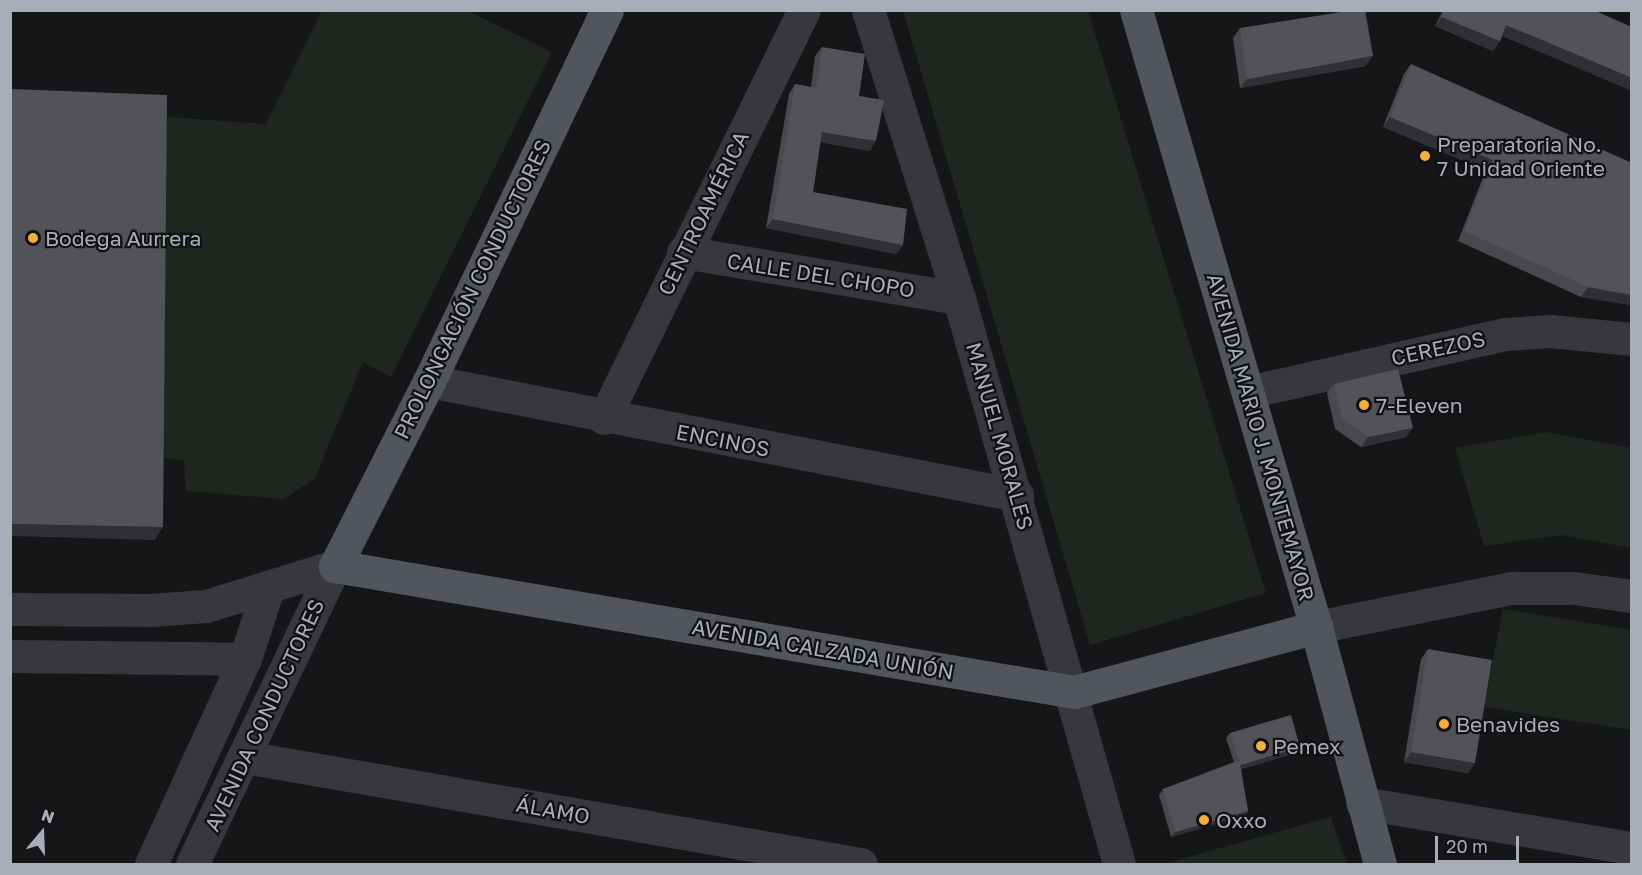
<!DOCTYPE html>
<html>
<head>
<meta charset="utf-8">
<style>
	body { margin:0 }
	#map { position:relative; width:1642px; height:875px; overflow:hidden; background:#161618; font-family:"Golos Text",sans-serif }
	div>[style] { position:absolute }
	.green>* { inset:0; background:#1e261f }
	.minor>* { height:33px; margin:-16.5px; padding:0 16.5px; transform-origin:16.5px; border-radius:16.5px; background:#37383d }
	.major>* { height:33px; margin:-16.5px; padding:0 16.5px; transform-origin:16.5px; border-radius:16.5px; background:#53555c }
	.wall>* { inset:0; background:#47494d }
	.shaded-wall>* { inset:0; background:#2f3033 }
	.building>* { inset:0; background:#525359 }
	.dots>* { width:16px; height:16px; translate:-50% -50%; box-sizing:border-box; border:3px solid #111113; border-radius:50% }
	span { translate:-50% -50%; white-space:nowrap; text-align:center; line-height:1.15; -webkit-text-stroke:4.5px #111113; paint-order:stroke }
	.poi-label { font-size:21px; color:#a8adb8 }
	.left { translate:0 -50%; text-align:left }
	.street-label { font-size:21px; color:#a8adb8 }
	.frame { position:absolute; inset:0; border:12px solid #a8adb8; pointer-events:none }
	.north { position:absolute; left:12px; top:803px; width:60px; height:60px; -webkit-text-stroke:4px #111113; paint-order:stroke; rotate:19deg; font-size:16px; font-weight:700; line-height:24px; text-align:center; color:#a8adb8 }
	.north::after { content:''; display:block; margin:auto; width:21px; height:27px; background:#a8adb8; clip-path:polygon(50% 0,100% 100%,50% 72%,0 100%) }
	.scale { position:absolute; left:1435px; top:836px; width:84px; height:27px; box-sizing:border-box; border:3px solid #a8adb8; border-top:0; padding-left:8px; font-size:18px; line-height:21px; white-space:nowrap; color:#a8adb8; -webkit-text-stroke:4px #111113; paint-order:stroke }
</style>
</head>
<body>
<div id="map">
	<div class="green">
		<i style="clip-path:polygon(322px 11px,468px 11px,552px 52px,391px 377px,363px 362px,315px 478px,284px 499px,186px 491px,184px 461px,155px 456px,167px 117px,266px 124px)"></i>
		<i style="clip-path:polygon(903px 11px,1088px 11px,1266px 593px,1090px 645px)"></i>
		<i style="clip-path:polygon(1546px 432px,1631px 448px,1631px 548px,1561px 535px,1484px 546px,1455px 448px)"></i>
		<i style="clip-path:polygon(1503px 609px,1631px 630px,1631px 730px,1484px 707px)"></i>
		<i style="clip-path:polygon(1331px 817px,1347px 864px,1163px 864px)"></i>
	</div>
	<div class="minor">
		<i style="left:868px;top:10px;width:302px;rotate:72.5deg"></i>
		<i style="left:959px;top:298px;width:588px;rotate:74.22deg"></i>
		<i style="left:683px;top:252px;width:280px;rotate:9.5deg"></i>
		<i style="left:429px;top:381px;width:599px;rotate:10.97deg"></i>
		<i style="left:1248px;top:392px;width:264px;rotate:-12.7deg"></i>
		<i style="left:1506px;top:334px;width:44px;rotate:-3.9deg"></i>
		<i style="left:1550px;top:331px;width:82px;rotate:5.6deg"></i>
		<i style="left:604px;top:418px;width:454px;rotate:-63.9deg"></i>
		<i style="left:10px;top:609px;width:142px;rotate:0.4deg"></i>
		<i style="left:152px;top:610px;width:54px;rotate:-4.2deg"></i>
		<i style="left:206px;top:606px;width:135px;rotate:-17.2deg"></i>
		<i style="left:1316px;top:627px;width:200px;rotate:-11.3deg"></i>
		<i style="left:1512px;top:588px;width:62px"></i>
		<i style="left:1574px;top:588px;width:59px;rotate:7.9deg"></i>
		<i style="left:10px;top:656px;width:235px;rotate:0.7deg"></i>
		<i style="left:245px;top:757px;width:625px;rotate:9.85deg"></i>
		<i style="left:1362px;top:803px;width:274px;rotate:9.5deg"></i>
		<i style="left:151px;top:864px;width:226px;rotate:-65.4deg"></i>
		<i style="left:245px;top:659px;width:75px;rotate:-72.1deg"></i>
		<i style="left:192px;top:864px;width:331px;rotate:-64.4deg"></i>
	</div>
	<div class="major">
		<i style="left:607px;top:10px;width:411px;rotate:115.6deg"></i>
		<i style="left:429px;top:381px;width:208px;rotate:116.9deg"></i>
		<i style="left:335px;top:566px;width:750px;rotate:9.68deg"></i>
		<i style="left:1074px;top:692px;width:251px;rotate:-15deg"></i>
		<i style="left:1136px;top:10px;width:643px;rotate:73.74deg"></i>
		<i style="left:1316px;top:627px;width:245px;rotate:74.9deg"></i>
	</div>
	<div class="wall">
		<i style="clip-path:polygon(1443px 10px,1593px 10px,1502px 36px,1500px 41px,1493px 51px,1435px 26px)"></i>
		<i style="clip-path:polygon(1240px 28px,1366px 66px,1240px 88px,1233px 38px)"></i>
		<i style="clip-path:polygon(822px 47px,859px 96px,870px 151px,820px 142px,813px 192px,903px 245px,896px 254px,766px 228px,789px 94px,795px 84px,811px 87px,815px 56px)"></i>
		<i style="clip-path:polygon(1411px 64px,1632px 305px,1581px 297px,1458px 241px,1486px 170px,1383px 127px,1404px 74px)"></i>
		<i style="clip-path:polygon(1334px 384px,1406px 437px,1361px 447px,1335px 429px,1327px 393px)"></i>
		<i style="clip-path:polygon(1428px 649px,1475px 763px,1468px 773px,1404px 762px,1421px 659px)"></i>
		<i style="clip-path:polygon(1230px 733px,1296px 753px,1241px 769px,1248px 811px,1244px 816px,1171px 837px,1159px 795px,1163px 789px,1234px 762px,1226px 738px)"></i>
	</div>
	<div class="shaded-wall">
		<i style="clip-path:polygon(1442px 17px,1500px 41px,1493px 51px,1435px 26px)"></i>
		<i style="clip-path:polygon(1506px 25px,1632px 78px,1632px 91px,1500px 35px)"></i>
		<i style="clip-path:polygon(1373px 56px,1366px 66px,1240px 88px,1247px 79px)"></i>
		<i style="clip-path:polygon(1390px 117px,1493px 160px,1486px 170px,1383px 127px)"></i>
		<i style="clip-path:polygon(822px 132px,876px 141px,870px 151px,815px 141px)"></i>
		<i style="clip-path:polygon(773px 219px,903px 245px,896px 254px,766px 228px)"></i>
		<i style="clip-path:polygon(1588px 287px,1632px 295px,1632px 305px,1581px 297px)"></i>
		<i style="clip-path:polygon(1413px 428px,1406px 437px,1361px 447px,1368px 437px)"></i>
		<i style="clip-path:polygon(10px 524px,163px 527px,155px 540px,10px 536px)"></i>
		<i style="clip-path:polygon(1300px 747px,1296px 753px,1236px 770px,1240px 765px)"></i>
		<i style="clip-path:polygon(1411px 752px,1475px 763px,1468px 773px,1404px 762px)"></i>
		<i style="clip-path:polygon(1248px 811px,1244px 816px,1171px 837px,1175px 832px)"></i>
	</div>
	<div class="building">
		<i style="clip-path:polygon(1354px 10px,1365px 10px,1373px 56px,1247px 79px,1240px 28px)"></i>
		<i style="clip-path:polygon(1445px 10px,1593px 10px,1632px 27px,1632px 78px,1506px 25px,1500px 41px,1442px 17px)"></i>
		<i style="clip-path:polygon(822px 47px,865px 54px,859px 96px,884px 100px,876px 141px,822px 132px,813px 192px,907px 209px,903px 245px,773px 219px,795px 84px,816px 88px)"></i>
		<i style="clip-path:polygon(1411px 64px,1632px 163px,1632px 295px,1588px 287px,1464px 231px,1493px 160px,1390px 117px)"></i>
		<i style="clip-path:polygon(10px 89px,167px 95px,163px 527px,10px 524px)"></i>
		<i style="clip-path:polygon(1398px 369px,1413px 428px,1368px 437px,1342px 419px,1334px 384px)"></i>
		<i style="clip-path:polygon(1428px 649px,1492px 660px,1475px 763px,1411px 752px)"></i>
		<i style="clip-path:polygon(1291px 715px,1300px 747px,1240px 765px,1248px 811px,1175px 832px,1163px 789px,1239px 761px,1230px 733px)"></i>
	</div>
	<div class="dots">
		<i style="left:1425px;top:156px;background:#f2b134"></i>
		<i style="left:33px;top:238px;background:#f2b134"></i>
		<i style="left:1364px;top:405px;background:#f2b134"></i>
		<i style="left:1444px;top:724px;background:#f2b134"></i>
		<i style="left:1261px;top:746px;background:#f2b134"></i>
		<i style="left:1204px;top:820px;background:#f2b134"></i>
	</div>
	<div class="poi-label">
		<span class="left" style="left:1437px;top:156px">Preparatoria No.<br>7 Unidad Oriente</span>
		<span class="left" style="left:45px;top:238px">Bodega Aurrera</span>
		<span class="left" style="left:1376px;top:405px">7-Eleven</span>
		<span class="left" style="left:1456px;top:724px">Benavides</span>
		<span class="left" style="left:1273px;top:746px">Pemex</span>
		<span class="left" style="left:1216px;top:820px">Oxxo</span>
	</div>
	<div class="street-label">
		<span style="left:703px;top:213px;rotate:-64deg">CENTROAMÉRICA</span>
		<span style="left:821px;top:275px;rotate:9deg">CALLE DEL CHOPO</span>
		<span style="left:472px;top:289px;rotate:-64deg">PROLONGACIÓN CONDUCTORES</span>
		<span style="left:1438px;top:348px;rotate:-12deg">CEREZOS</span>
		<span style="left:1000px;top:436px;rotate:74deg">MANUEL MORALES</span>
		<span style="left:1261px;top:437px;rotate:74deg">AVENIDA MARIO J. MONTEMAYOR</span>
		<span style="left:723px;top:440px;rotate:11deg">ENCINOS</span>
		<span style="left:823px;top:649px;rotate:10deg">AVENIDA CALZADA UNIÓN</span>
		<span style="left:264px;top:715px;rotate:-65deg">AVENIDA CONDUCTORES</span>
		<span style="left:553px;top:810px;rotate:10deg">ÁLAMO</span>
	</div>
	<div class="frame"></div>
	<div class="north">N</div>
	<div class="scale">20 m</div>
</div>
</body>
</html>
